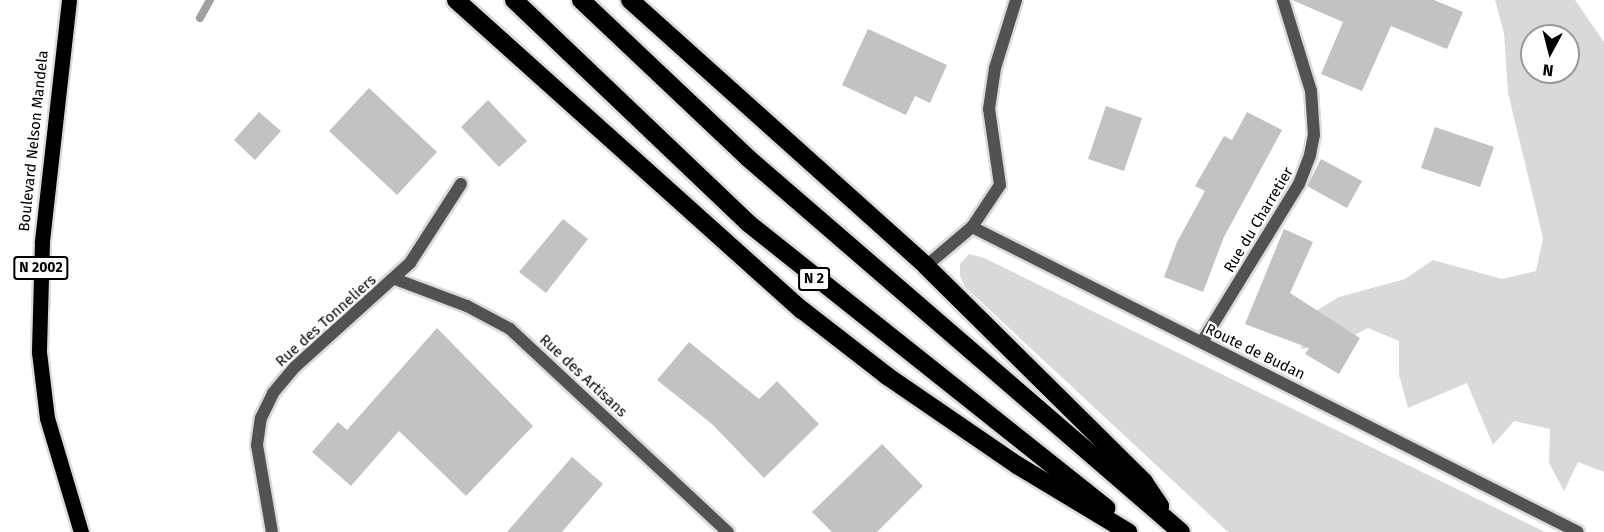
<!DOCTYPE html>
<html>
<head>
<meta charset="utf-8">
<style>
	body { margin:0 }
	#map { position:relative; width:1604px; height:532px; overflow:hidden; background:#fff; font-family:"Fira Sans",sans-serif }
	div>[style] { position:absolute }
	.green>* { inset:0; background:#d9d9d9 }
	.stream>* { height:8px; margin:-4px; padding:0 4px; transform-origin:4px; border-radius:4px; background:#a0a0a0 }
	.building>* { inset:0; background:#c2c2c2 }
	.roads { filter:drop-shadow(2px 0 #dbdbdb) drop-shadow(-2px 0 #dbdbdb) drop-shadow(0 2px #dbdbdb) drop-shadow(0 -2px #dbdbdb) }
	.street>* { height:12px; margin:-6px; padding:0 6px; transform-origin:6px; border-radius:6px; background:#525252 }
	.primary>* { height:15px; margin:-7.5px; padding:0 7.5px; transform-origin:7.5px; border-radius:7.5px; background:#000 }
	.highway>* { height:18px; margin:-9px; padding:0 9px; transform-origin:9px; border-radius:9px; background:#000 }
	span { translate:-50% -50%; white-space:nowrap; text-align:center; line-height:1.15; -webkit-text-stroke:4.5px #fff; paint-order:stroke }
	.shield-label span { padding:2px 4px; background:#fff; border:2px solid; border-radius:4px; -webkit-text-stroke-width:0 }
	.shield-label { font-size:14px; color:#000; font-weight:700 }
	.street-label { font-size:15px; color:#000 }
	.north { position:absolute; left:1520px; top:24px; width:60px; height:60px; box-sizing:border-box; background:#fff; border:2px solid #999; border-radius:50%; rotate:187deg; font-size:16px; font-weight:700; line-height:24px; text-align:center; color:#000 }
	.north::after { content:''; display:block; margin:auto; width:21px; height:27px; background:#000; clip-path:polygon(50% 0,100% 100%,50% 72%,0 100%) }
</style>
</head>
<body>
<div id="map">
	<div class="green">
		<i style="clip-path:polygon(evenodd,1495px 0,1575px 0,1604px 42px,1604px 472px,1578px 462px,1564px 491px,1549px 463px,1550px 429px,1514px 421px,1493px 445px,1467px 383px,1408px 408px,1399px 375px,1399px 341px,1368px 328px,1339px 343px,1301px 349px,1311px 314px,1339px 297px,1405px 279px,1433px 260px,1502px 279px,1536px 271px,1543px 238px,1508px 93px,1504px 33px,1495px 0,1532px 36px,1568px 36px,1568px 72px,1532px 72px,1532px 36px)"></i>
		<i style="clip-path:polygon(969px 254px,984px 258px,1545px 532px,1228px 532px,965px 287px,960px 276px,960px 264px)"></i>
	</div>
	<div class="stream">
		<i style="left:200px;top:18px;width:21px;rotate:-61deg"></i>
	</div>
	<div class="building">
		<i style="clip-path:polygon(1292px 0,1434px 0,1463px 12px,1447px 49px,1391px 26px,1362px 91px,1321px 74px,1343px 22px)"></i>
		<i style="clip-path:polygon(868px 29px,947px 65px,930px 103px,915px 96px,906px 115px,842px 85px)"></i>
		<i style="clip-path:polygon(369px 88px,437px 152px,397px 195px,329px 131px)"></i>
		<i style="clip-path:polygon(488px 100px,527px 141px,499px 167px,461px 127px)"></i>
		<i style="clip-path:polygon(1106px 106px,1142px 118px,1124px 171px,1088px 159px)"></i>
		<i style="clip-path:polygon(259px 112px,281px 131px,255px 160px,234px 140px)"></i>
		<i style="clip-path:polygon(1247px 112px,1282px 130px,1224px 237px,1203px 292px,1164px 277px,1177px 242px,1205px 191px,1195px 186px,1224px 136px,1232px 140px)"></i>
		<i style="clip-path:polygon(1435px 127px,1494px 147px,1480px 187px,1421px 168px)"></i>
		<i style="clip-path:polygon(1321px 159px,1362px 181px,1347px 208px,1307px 186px)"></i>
		<i style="clip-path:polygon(563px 219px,588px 239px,546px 293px,519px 272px)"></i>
		<i style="clip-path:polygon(1284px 229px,1313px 242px,1290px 293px,1360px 338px,1339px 374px,1305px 354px,1309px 348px,1245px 324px)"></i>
		<i style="clip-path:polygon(437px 328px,533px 426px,466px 496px,399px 431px,351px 486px,312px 452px,338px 422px,347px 430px)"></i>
		<i style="clip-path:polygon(689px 342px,759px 399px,777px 381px,819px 424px,764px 478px,712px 424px,657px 380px)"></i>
		<i style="clip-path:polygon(882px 444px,923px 486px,877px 532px,832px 532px,812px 512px)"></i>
		<i style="clip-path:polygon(572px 457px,603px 484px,562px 532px,507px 532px)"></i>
	</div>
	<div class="roads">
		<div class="street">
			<i style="left:972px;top:227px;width:678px;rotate:26.72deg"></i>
			<i style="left:926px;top:266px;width:60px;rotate:-40.3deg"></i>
			<i style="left:972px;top:227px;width:50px;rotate:-56.3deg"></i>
			<i style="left:1000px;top:185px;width:77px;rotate:-98.2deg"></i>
			<i style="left:989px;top:109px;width:41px;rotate:-81.7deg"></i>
			<i style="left:995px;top:68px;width:71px;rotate:-72.8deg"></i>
			<i style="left:395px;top:279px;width:77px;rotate:20.6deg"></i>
			<i style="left:467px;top:306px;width:49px;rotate:28.1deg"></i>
			<i style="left:510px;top:329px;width:298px;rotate:43deg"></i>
			<i style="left:1202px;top:342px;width:185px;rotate:-58.5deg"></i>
			<i style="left:1299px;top:184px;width:31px;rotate:-69deg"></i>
			<i style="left:1310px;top:155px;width:20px;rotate:-79deg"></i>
			<i style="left:1314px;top:135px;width:44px;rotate:-93.9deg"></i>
			<i style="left:1311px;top:91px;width:95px;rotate:-107.1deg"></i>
			<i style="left:272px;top:532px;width:88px;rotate:-99.8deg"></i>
			<i style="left:257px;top:445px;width:27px;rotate:-82deg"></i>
			<i style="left:261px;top:418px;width:28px;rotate:-64deg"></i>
			<i style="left:273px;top:393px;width:35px;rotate:-50deg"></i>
			<i style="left:296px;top:366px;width:154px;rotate:-42.1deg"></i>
			<i style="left:410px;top:263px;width:94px;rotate:-57.2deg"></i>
		</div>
		<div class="primary">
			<i style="left:69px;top:0;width:244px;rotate:96.4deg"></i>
			<i style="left:42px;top:242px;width:110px;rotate:91.6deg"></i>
			<i style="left:39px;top:352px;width:66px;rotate:83.1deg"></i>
			<i style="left:47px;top:418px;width:119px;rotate:73.4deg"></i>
		</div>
		<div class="highway">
			<i style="left:456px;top:0;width:465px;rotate:41.9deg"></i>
			<i style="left:802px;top:310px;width:108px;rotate:37.8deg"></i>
			<i style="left:887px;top:376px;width:158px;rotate:34.4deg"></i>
			<i style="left:1017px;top:465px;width:130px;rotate:31.1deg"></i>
			<i style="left:514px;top:0;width:323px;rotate:43.6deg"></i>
			<i style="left:748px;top:223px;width:458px;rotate:38.5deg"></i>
			<i style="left:581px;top:0;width:230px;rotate:43.4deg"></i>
			<i style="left:748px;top:158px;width:572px;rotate:40.82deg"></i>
			<i style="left:630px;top:0;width:398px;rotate:41.9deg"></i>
			<i style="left:926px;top:266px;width:307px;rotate:44.7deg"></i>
			<i style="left:1144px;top:482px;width:29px;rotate:56deg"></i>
		</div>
	</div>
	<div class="shield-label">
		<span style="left:41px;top:268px">N 2002</span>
		<span style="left:814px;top:279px">N 2</span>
	</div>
	<div class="street-label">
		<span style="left:34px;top:141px;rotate:-84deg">Boulevard Nelson Mandela</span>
		<span style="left:1259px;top:220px;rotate:-59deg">Rue du Charretier</span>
		<span style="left:326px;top:321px;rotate:-42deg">Rue des Tonneliers</span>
		<span style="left:1255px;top:352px;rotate:26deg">Route de Budan</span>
		<span style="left:583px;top:376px;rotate:43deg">Rue des Artisans</span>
	</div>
	<div class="north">N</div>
</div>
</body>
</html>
